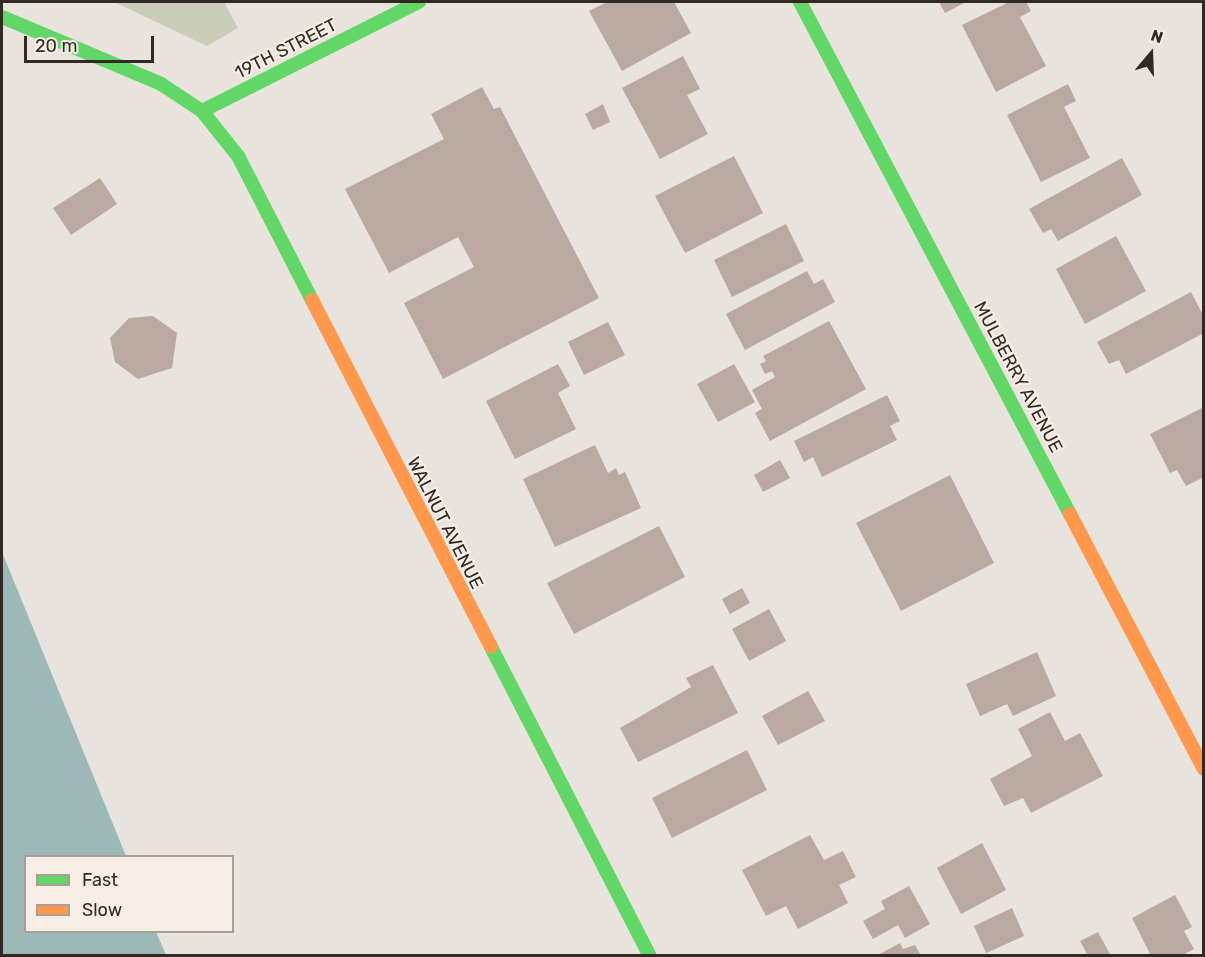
<!DOCTYPE html>
<html>
<head>
<meta charset="utf-8">
<style>
	body { margin:0 }
	#map { position:relative; width:1205px; height:957px; overflow:hidden; background:#e9e3dd; font-family:Rubik,sans-serif }
	div>[style] { position:absolute }
	.green>* { inset:0; background:#cacdb8 }
	.water>* { inset:0; background:#9cb9b8 }
	.building>* { inset:0; background:#bba8a0 }
	.fast>* { height:14px; margin:-7px; padding:0 7px; transform-origin:7px; border-radius:7px; background:#63d668 }
	.slow>* { height:14px; margin:-7px; padding:0 7px; transform-origin:7px; border-radius:7px; background:#ff974d }
	span { translate:-50% -50%; white-space:nowrap; text-align:center; line-height:1.15; -webkit-text-stroke:4.5px #f6eee4; paint-order:stroke }
	.street-label { font-size:18px; color:#312926 }
	.frame { position:absolute; inset:0; border:3px solid #312926; pointer-events:none }
	.legend { position:absolute; left:24px; top:855px; width:210px; height:78px; box-sizing:border-box; background:#f6eee4; border:2px solid #a79f98; margin:0; padding:8px 10px; list-style:none; font-size:18px; color:#312926 }
	.legend li { display:flex; align-items:center; gap:12px; height:30px }
	.legend b { width:30px; border:2px solid #a79f98 }
	.north { position:absolute; left:1121px; top:24px; width:60px; height:60px; -webkit-text-stroke:4px #f6eee4; paint-order:stroke; rotate:19deg; font-size:16px; font-weight:700; line-height:24px; text-align:center; color:#312926 }
	.north::after { content:''; display:block; margin:auto; width:21px; height:27px; background:#312926; clip-path:polygon(50% 0,100% 100%,50% 72%,0 100%) }
	.scale { position:absolute; left:24px; top:36px; width:130px; height:27px; box-sizing:border-box; border:3px solid #312926; border-top:0; padding-left:8px; font-size:18px; line-height:21px; white-space:nowrap; color:#312926; -webkit-text-stroke:4px #f6eee4; paint-order:stroke }
</style>
</head>
<body>
<div id="map">
	<div class="green">
		<i style="clip-path:polygon(114px 2px,224px 2px,238px 28px,207px 46px)"></i>
	</div>
	<div class="water">
		<i style="clip-path:polygon(2px 552px,126px 856px,26px 856px,26px 932px,156px 932px,166px 955px,2px 955px)"></i>
	</div>
	<div class="building">
		<i style="clip-path:polygon(607px 2px,674px 2px,691px 33px,622px 71px,589px 11px)"></i>
		<i style="clip-path:polygon(939px 2px,966px 2px,945px 13px)"></i>
		<i style="clip-path:polygon(1009px 2px,1026px 2px,1031px 11px,1020px 17px,1046px 66px,996px 92px,962px 25px)"></i>
		<i style="clip-path:polygon(683px 56px,700px 89px,687px 95px,708px 134px,660px 159px,622px 88px)"></i>
		<i style="clip-path:polygon(1068px 84px,1076px 101px,1064px 107px,1090px 158px,1041px 182px,1007px 115px)"></i>
		<i style="clip-path:polygon(482px 87px,494px 109px,500px 107px,599px 298px,443px 379px,404px 303px,474px 267px,458px 237px,389px 273px,345px 189px,444px 139px,431px 114px)"></i>
		<i style="clip-path:polygon(603px 104px,610px 122px,593px 130px,585px 114px)"></i>
		<i style="clip-path:polygon(734px 156px,763px 213px,685px 253px,655px 196px)"></i>
		<i style="clip-path:polygon(1122px 158px,1142px 195px,1058px 241px,1051px 229px,1043px 233px,1029px 209px)"></i>
		<i style="clip-path:polygon(100px 178px,117px 204px,71px 235px,53px 208px)"></i>
		<i style="clip-path:polygon(786px 224px,804px 261px,732px 297px,714px 260px)"></i>
		<i style="clip-path:polygon(1116px 236px,1146px 291px,1085px 324px,1056px 269px)"></i>
		<i style="clip-path:polygon(807px 271px,814px 284px,823px 279px,835px 302px,745px 350px,726px 314px)"></i>
		<i style="clip-path:polygon(1191px 292px,1204px 317px,1204px 333px,1126px 374px,1119px 360px,1109px 364px,1097px 342px)"></i>
		<i style="clip-path:polygon(153px 316px,177px 333px,172px 368px,138px 379px,115px 362px,110px 338px,129px 318px)"></i>
		<i style="clip-path:polygon(829px 321px,866px 389px,770px 441px,755px 413px,762px 409px,752px 390px,775px 377px,772px 371px,765px 374px,760px 364px,766px 361px,763px 356px)"></i>
		<i style="clip-path:polygon(608px 322px,625px 355px,584px 375px,568px 342px)"></i>
		<i style="clip-path:polygon(558px 364px,570px 386px,558px 393px,576px 429px,515px 459px,486px 401px)"></i>
		<i style="clip-path:polygon(734px 364px,755px 402px,718px 422px,697px 384px)"></i>
		<i style="clip-path:polygon(887px 395px,900px 421px,890px 426px,897px 440px,822px 477px,813px 457px,804px 462px,794px 441px)"></i>
		<i style="clip-path:polygon(1204px 407px,1204px 477px,1186px 486px,1177px 470px,1170px 473px,1150px 434px)"></i>
		<i style="clip-path:polygon(595px 445px,608px 473px,616px 468px,619px 475px,625px 472px,641px 508px,555px 547px,523px 479px)"></i>
		<i style="clip-path:polygon(780px 460px,790px 478px,763px 492px,754px 475px)"></i>
		<i style="clip-path:polygon(950px 475px,994px 563px,901px 611px,856px 523px)"></i>
		<i style="clip-path:polygon(659px 526px,685px 577px,574px 634px,547px 583px)"></i>
		<i style="clip-path:polygon(742px 588px,750px 603px,730px 614px,722px 599px)"></i>
		<i style="clip-path:polygon(769px 609px,786px 641px,749px 661px,732px 629px)"></i>
		<i style="clip-path:polygon(1037px 652px,1056px 696px,1013px 716px,1007px 704px,980px 716px,966px 684px)"></i>
		<i style="clip-path:polygon(713px 665px,738px 713px,638px 762px,620px 728px,691px 687px,686px 678px)"></i>
		<i style="clip-path:polygon(808px 691px,825px 721px,778px 745px,762px 716px)"></i>
		<i style="clip-path:polygon(1050px 712px,1065px 741px,1080px 733px,1103px 776px,1031px 813px,1023px 798px,1004px 806px,990px 779px,1032px 756px,1018px 729px)"></i>
		<i style="clip-path:polygon(747px 750px,767px 790px,672px 838px,652px 798px)"></i>
		<i style="clip-path:polygon(810px 835px,824px 860px,843px 851px,856px 877px,839px 885px,848px 903px,798px 929px,786px 906px,766px 916px,742px 870px)"></i>
		<i style="clip-path:polygon(982px 843px,1006px 890px,961px 914px,937px 868px)"></i>
		<i style="clip-path:polygon(909px 886px,930px 924px,905px 938px,898px 925px,873px 939px,863px 921px,885px 909px,881px 901px)"></i>
		<i style="clip-path:polygon(1175px 895px,1192px 927px,1184px 931px,1194px 949px,1181px 956px,1151px 956px,1132px 918px)"></i>
		<i style="clip-path:polygon(1012px 908px,1024px 936px,986px 953px,974px 926px)"></i>
		<i style="clip-path:polygon(1098px 932px,1111px 956px,1088px 956px,1080px 941px)"></i>
		<i style="clip-path:polygon(900px 943px,903px 949px,915px 945px,921px 956px,876px 956px)"></i>
	</div>
	<div class="fast">
		<i style="left:800px;top:2px;width:579px;rotate:62.2deg"></i>
		<i style="left:2px;top:17px;width:173px;rotate:22.8deg"></i>
		<i style="left:161px;top:84px;width:49px;rotate:33.4deg"></i>
		<i style="left:202px;top:111px;width:58px;rotate:51.3deg"></i>
		<i style="left:238px;top:156px;width:162px;rotate:62.8deg"></i>
		<i style="left:202px;top:111px;width:243px;rotate:-26.7deg"></i>
		<i style="left:491px;top:647px;width:348px;rotate:62.8deg"></i>
	</div>
	<div class="slow">
		<i style="left:312px;top:300px;width:390px;rotate:62.7deg"></i>
		<i style="left:1070px;top:514px;width:288px;rotate:62.3deg"></i>
	</div>
	<div class="street-label">
		<span style="left:286px;top:49px;rotate:-27deg">19TH STREET</span>
		<span style="left:1018px;top:377px;rotate:62deg">MULBERRY AVENUE</span>
		<span style="left:445px;top:523px;rotate:63deg">WALNUT AVENUE</span>
	</div>
	<div class="frame"></div>
	<ul class="legend">
	<li><b style="height:8px;background:#63d668"></b>Fast</li>
	<li><b style="height:8px;background:#ff974d"></b>Slow</li>
	</ul>
	<div class="north">N</div>
	<div class="scale">20 m</div>
</div>
</body>
</html>
